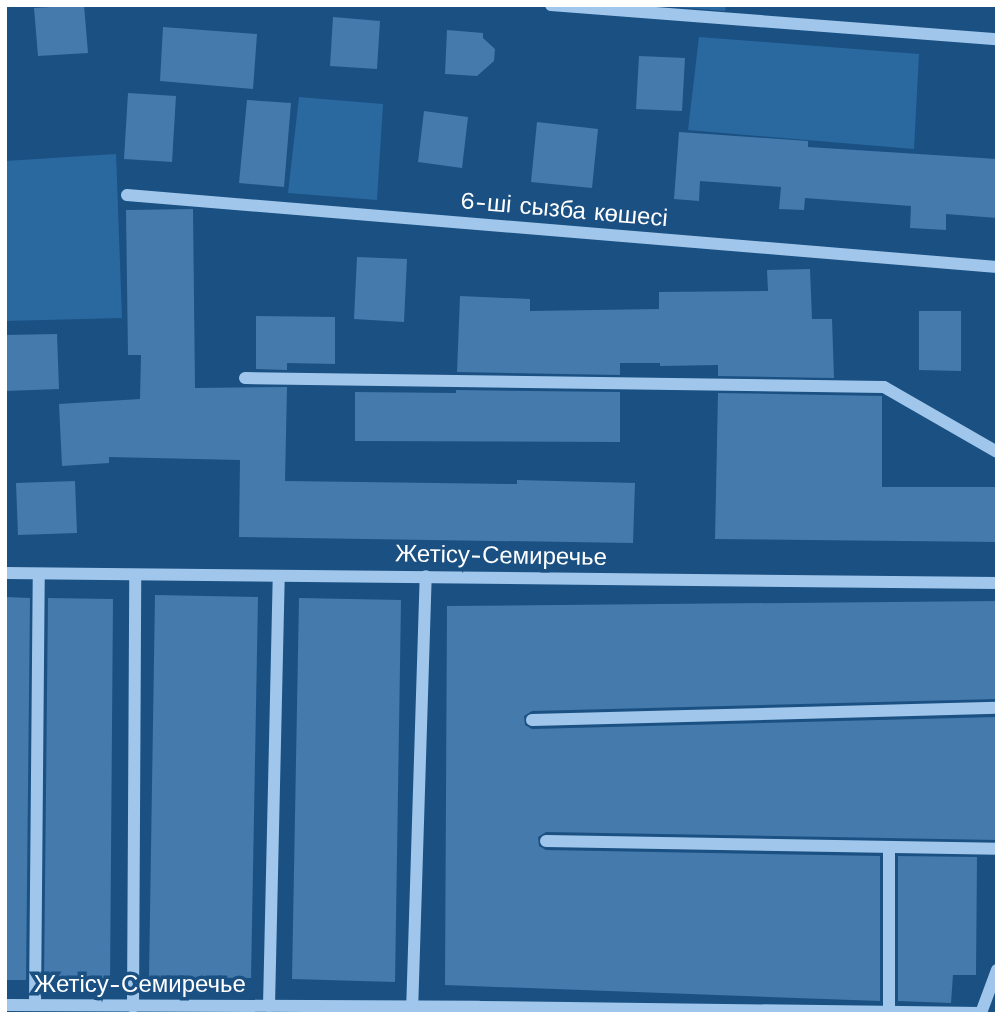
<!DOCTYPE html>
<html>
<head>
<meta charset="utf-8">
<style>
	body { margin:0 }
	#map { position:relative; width:1002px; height:1019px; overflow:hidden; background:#1b5083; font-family:"Work Sans",sans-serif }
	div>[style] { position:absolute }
	.green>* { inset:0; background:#2a68a0 }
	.building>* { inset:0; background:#447aac }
	.minor>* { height:12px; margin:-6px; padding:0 6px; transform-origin:6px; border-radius:6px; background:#a0c7eb }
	span { translate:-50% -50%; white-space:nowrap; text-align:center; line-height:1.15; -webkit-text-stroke:7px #1b5083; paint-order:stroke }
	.street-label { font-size:24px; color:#fff }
	.frame { position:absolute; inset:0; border:7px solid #fff; pointer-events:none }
</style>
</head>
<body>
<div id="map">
	<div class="green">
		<i style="clip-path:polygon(653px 5px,726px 5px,725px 11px)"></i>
		<i style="clip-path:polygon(699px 37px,919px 54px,914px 149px,688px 130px)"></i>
		<i style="clip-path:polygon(299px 97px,383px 104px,377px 200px,288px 193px)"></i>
		<i style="clip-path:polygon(116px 154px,122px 318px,5px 321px,5px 161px)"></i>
	</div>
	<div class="building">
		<i style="clip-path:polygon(84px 5px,88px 53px,38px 56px,34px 8px)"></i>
		<i style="clip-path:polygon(333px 17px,380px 21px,377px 69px,330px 66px)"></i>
		<i style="clip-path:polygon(163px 27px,257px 34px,253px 89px,160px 81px)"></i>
		<i style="clip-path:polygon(447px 30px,483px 33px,483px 38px,495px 49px,494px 61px,477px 76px,445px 74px)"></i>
		<i style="clip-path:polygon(639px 56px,685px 58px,682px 111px,636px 109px)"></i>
		<i style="clip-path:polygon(128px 93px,176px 96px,172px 162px,124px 159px)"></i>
		<i style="clip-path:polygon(247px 100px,291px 103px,284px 187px,239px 183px)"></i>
		<i style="clip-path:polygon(424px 111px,468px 117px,462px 168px,418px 162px)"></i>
		<i style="clip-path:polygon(537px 122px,598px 129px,592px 188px,531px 182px)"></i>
		<i style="clip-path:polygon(679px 132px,808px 141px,808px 147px,997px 159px,997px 218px,946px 214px,946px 230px,910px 228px,911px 206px,805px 198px,804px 210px,779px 209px,781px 187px,700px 181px,699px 201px,674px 199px)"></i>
		<i style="clip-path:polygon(193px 209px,195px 388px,287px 387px,285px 481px,517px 484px,517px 480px,635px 483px,633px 543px,239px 537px,240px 460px,109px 457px,109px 463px,62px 466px,59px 404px,140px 399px,141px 355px,128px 355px,126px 210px)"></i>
		<i style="clip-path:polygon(357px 257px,407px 259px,404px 322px,354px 319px)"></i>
		<i style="clip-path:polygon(810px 269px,812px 319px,832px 319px,834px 378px,718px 376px,718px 365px,660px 366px,660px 363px,620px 363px,620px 375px,457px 372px,460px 296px,530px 299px,530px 311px,659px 309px,659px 292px,768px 291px,767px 270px)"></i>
		<i style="clip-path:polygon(919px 311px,961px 311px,961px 371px,919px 370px)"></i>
		<i style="clip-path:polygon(256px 316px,335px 317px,335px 364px,287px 363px,287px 370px,256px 369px)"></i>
		<i style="clip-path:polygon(57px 334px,59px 389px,5px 391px,5px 335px)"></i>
		<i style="clip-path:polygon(456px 390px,620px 392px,620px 442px,355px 441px,355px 392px,456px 393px)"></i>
		<i style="clip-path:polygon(718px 393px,882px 396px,882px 487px,997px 487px,997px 542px,715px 539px)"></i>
		<i style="clip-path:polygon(75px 481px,77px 533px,18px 535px,16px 483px)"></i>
		<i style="clip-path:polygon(155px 595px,258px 597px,251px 978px,149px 977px)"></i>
		<i style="clip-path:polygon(5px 597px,30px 598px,26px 980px,5px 980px)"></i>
		<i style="clip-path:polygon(48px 598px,113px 599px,110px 984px,51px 984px,51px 981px,44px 981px)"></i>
		<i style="clip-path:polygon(299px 598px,401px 600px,395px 982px,292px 979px)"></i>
		<i style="clip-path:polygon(997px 601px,997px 699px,532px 711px,524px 716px,525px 725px,532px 729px,997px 717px,997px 840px,546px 832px,538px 837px,539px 846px,546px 850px,880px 856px,880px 1001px,445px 985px,447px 606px)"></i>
		<i style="clip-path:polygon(898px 856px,977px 857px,976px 975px,953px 975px,951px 1003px,898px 1001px)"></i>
	</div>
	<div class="minor">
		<i style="left:551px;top:5px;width:447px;rotate:4.4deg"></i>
		<i style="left:127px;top:195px;width:873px;rotate:4.73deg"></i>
		<i style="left:245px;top:378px;width:639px;rotate:0.81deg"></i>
		<i style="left:884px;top:387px;width:130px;rotate:29.9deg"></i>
		<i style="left:5px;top:573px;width:992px;rotate:0.58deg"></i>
		<i style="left:532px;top:720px;width:465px;rotate:-1.5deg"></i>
		<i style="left:546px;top:841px;width:451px;rotate:1deg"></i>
		<i style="left:5px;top:1005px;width:474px;rotate:0.2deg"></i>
		<i style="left:479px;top:1007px;width:6px;rotate:90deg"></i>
		<i style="left:35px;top:1005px;width:431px;rotate:-89.5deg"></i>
		<i style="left:269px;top:1006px;width:430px;rotate:-88.7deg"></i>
		<i style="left:133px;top:1007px;width:431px;rotate:-89.7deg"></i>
		<i style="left:479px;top:1007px;width:502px;rotate:0.68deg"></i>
		<i style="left:981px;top:1013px;width:46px;rotate:-69.6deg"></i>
		<i style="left:889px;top:1010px;width:163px;rotate:-90deg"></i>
		<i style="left:412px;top:1013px;width:437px;rotate:-88.2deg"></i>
	</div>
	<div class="street-label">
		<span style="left:564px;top:210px;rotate:5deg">6-ші сызба көшесі</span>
		<span style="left:501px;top:556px;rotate:1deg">Жетісу-Семиречье</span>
		<span style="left:140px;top:985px">Жетісу-Семиречье</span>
	</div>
	<div class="frame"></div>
</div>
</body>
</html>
